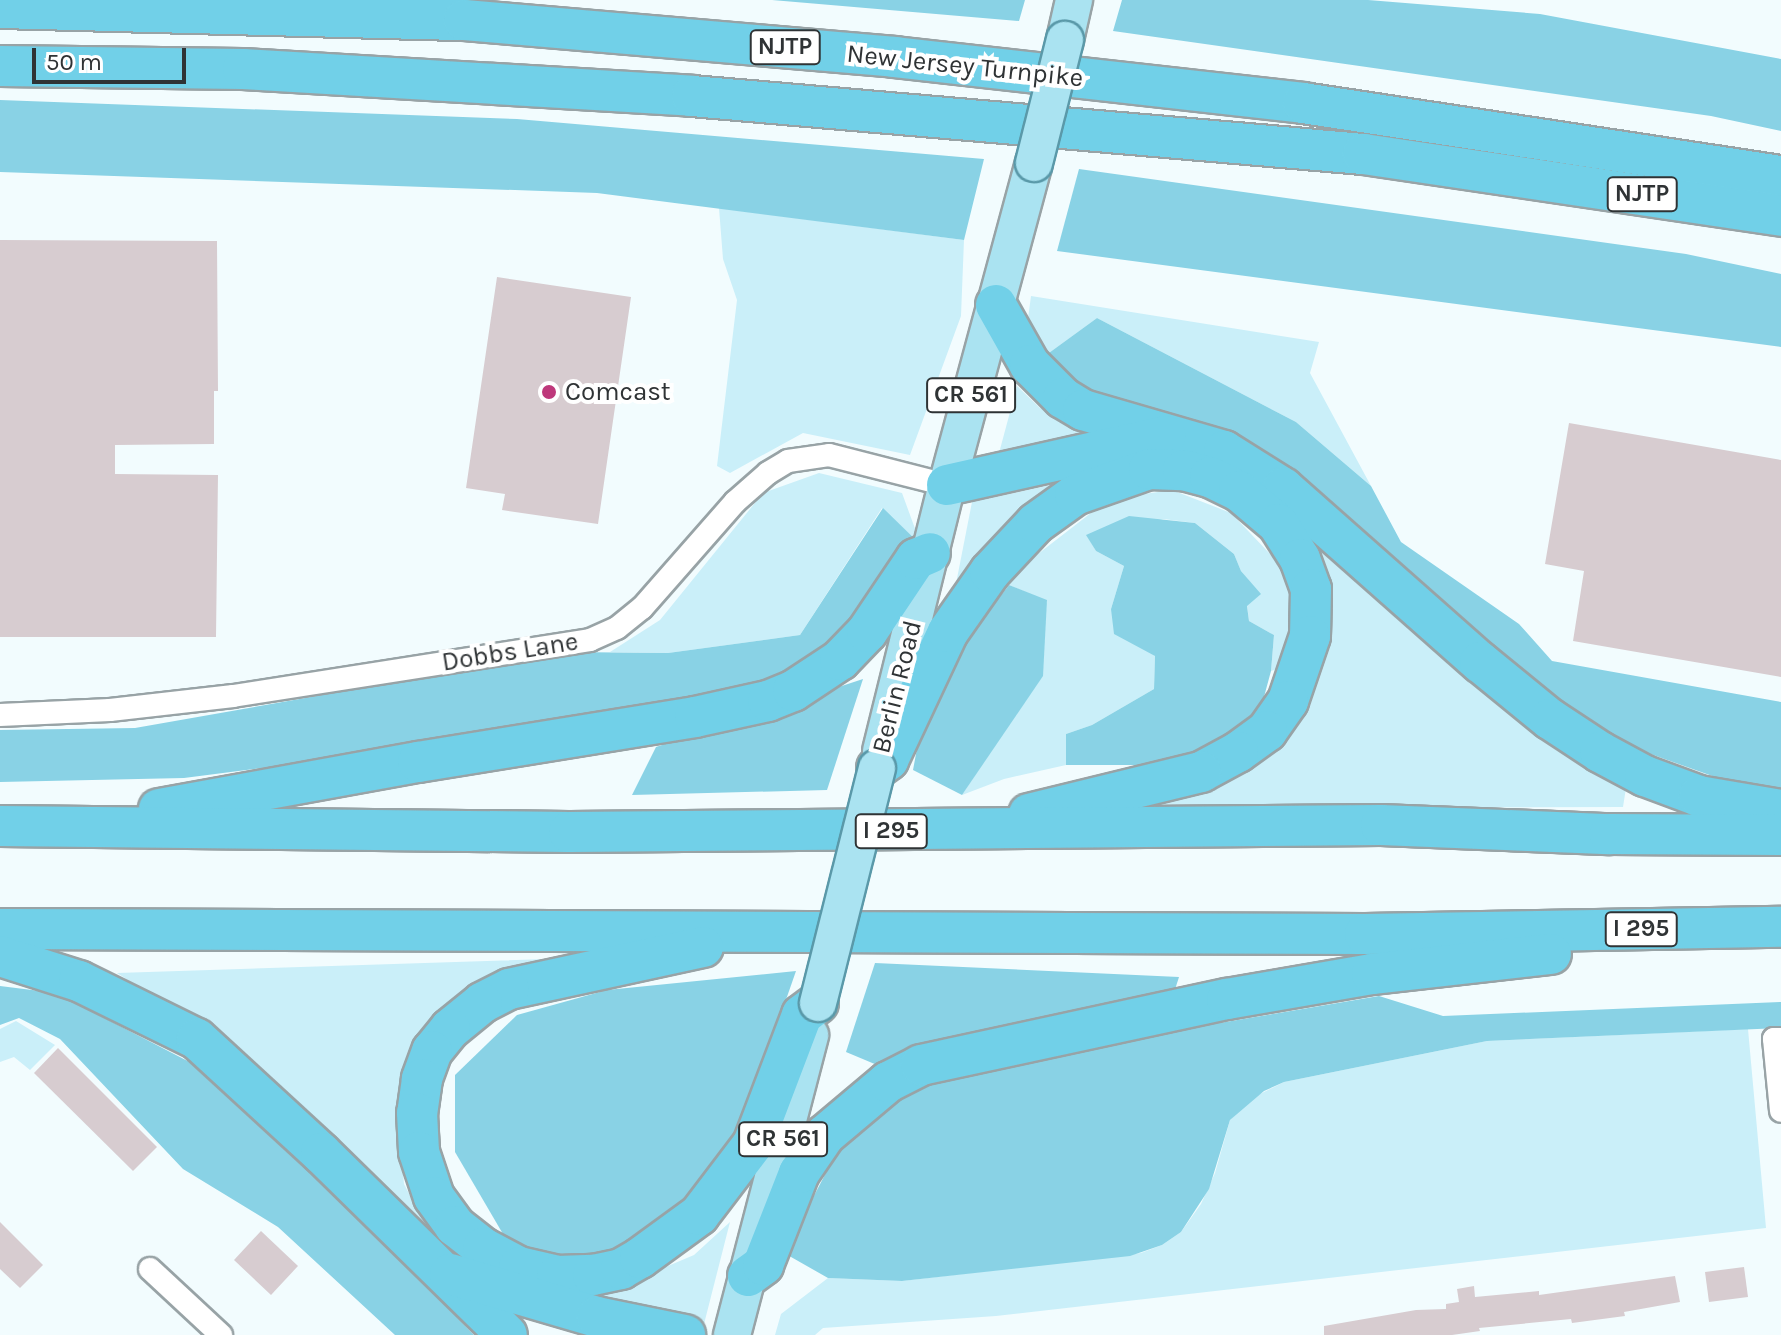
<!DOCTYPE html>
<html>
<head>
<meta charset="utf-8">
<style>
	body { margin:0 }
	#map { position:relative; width:1781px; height:1335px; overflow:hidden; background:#f2fcfe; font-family:Karla,sans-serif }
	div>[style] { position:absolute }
	.green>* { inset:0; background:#caeff9 }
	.forest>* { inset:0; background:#89d2e5 }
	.building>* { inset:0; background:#d7ccd0 }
	.roads { filter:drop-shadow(2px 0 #98a3a6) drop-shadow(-2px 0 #98a3a6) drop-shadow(0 2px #98a3a6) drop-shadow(0 -2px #98a3a6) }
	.street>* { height:22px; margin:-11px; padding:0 11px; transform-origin:11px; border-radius:11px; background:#fff }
	.primary>* { height:36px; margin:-18px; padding:0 18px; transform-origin:18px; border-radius:18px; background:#aae3f1 }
	.highway>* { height:40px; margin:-20px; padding:0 20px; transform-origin:20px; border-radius:20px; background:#71d0e8 }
	.bridges { filter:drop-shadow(2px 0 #5a99a9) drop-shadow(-2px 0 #5a99a9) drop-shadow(0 2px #5a99a9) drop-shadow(0 -2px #5a99a9) }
	.primary-bridge>* { height:36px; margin:-18px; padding:0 18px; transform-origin:18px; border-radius:18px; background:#aae3f1 }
	.dots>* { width:22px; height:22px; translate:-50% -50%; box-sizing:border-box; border:4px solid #fff; border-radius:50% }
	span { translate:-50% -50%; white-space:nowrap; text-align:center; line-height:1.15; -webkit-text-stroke:8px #fff; paint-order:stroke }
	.shield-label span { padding:2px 6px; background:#fff; border:2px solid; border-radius:6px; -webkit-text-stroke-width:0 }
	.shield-label { font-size:24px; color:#2f3335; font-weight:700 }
	.street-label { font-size:26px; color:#2f3335 }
	.poi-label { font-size:26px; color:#2f3335 }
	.left { translate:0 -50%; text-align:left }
	.scale { position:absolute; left:32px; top:48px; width:154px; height:36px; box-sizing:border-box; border:4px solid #2f3335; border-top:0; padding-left:10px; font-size:24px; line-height:28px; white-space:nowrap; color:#2f3335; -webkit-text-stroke:6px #fff; paint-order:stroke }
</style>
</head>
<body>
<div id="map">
	<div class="green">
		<i style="clip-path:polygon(719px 208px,964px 240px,961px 316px,910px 455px,803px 433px,730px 473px,717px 466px,737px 300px,723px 259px)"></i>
		<i style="clip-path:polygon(1031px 296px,1319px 342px,1310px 373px,1371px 486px,1296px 422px,1097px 318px,1042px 358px,1027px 326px)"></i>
		<i style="clip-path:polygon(1017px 386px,1040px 408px,1095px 437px,995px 468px)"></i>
		<i style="clip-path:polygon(1115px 471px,953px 599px,972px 502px)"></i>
		<i style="clip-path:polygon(819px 473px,902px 493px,921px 545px,882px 508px,800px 635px,668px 653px,610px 652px,660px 620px,763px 493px)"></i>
		<i style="clip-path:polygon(1172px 490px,1231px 513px,1291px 576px,1289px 665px,1271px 671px,1274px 635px,1249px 621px,1247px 605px,1260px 594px,1241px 571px,1234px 554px,1195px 523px,1163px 519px,1087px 535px,1096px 551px,1124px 566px,1111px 609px,1155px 656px,1154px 689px,1092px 725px,1066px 734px,1066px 765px,1004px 779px,962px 795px,997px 741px,1047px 601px,1009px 585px,1012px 574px,1109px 499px)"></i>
		<i style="clip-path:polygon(1273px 504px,1496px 704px,1556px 750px,1626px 788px,1623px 807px,1139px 808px,1316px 677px)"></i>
		<i style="clip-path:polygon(547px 959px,439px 1017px,397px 1110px,404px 1184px,438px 1249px,196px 1024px,117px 973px)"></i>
		<i style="clip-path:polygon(16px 1021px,55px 1045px,30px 1070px,14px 1057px,0 1062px,0 1029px)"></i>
		<i style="clip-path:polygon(1748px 1029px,1766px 1228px,996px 1316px,823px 1328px,815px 1335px,775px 1335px,781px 1314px,828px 1278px,902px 1281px,1141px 1253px,1162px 1245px,1181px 1232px,1201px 1204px,1215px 1173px,1230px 1120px,1254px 1097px,1284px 1082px,1487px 1041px)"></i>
		<i style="clip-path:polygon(730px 1222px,704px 1324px,583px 1302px,694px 1255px)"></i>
	</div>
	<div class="forest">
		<i style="clip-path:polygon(772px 0,1025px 0,1019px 21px)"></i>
		<i style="clip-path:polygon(1122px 0,1368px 0,1540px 14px,1781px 59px,1781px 131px,1711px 116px,1113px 31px)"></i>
		<i style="clip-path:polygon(0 100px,517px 119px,984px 159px,964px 240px,597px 193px,0 172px)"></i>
		<i style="clip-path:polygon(1079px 169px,1686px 254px,1781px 274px,1781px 347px,1057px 251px)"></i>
		<i style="clip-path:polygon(1097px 318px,1296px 422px,1371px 486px,1401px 542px,1519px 624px,1552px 661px,1781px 702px,1781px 794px,1760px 793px,1600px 736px,1403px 581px,1089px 398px,1042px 358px)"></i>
		<i style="clip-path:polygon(883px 508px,921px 545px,801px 679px,570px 729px,184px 778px,0 782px,0 730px,135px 728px,567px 652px,668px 653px,800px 635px)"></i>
		<i style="clip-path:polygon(1129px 516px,1195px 523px,1234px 554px,1241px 571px,1261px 594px,1247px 606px,1249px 621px,1274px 635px,1271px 671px,1261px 708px,1246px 734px,1186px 765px,1066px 765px,1066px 734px,1092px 725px,1154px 689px,1155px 656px,1114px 634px,1111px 609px,1124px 566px,1096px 551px,1086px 535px)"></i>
		<i style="clip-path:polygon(1009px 585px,1047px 600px,1043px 676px,962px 795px,913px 770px,921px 727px,949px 662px)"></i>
		<i style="clip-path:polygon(863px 679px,827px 790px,632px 795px,656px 747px)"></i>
		<i style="clip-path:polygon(875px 963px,1179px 977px,1171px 1002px,889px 1070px,846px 1052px)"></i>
		<i style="clip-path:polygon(796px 971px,734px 1149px,653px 1240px,572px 1270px,513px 1251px,455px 1152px,455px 1075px,517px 1015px,607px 990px)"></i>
		<i style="clip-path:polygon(0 986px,56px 993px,205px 1070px,389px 1247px,474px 1335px,395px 1335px,278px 1227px,183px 1169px,60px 1039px,19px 1018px,0 1025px)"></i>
		<i style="clip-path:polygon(1379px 996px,1443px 1016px,1781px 1002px,1781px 1028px,1487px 1041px,1284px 1082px,1264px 1091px,1230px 1120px,1209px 1189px,1181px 1232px,1162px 1245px,1130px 1256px,902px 1281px,828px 1278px,784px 1253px,851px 1125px,966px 1066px)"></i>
	</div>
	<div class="building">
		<i style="clip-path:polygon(0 240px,217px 241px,218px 391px,214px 391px,214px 444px,115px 445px,115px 474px,218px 475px,216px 637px,0 637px)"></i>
		<i style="clip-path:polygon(497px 277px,631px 297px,598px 524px,502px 510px,505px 494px,466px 488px)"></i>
		<i style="clip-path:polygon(1569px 423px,1781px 460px,1781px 677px,1573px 641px,1584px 571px,1545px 564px)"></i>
		<i style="clip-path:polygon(58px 1048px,157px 1147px,133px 1171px,34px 1073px)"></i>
		<i style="clip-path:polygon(0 1222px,43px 1265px,20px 1288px,0 1269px)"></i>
		<i style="clip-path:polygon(261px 1231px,298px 1266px,271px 1295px,234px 1260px)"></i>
		<i style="clip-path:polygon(1744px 1267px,1748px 1297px,1709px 1302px,1705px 1272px)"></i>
		<i style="clip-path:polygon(1675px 1276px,1680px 1302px,1624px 1312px,1625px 1316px,1572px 1323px,1571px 1319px,1479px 1328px,1480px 1331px,1452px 1335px,1324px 1335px,1324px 1326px,1416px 1310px,1446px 1309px,1446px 1304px,1459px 1302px,1457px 1289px,1474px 1286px,1475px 1297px,1539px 1291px,1539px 1295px)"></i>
	</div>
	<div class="roads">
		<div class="street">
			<i style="left:0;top:715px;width:110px;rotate:-2.6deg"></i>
			<i style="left:110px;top:710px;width:124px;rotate:-6.5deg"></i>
			<i style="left:233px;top:696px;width:361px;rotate:-8.9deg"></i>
			<i style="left:590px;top:640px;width:30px;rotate:-24deg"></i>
			<i style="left:617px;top:628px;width:32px;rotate:-39deg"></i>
			<i style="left:642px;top:608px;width:141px;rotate:-48.7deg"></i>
			<i style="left:735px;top:502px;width:44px;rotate:-41.3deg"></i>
			<i style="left:768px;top:473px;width:23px;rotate:-31deg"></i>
			<i style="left:788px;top:461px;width:41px;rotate:-8.3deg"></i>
			<i style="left:829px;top:455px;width:122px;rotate:14.3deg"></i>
			<i style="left:1781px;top:1039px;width:7px;rotate:180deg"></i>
			<i style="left:1774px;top:1039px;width:72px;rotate:84.4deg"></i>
			<i style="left:150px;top:1269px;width:97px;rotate:42.9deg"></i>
		</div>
		<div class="primary">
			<i style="left:1065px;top:40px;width:41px;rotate:-77.3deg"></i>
			<i style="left:881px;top:751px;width:274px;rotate:-76.1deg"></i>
			<i style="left:947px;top:485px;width:334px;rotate:-74.9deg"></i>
			<i style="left:732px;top:1335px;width:310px;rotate:-75.4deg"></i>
		</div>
		<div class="highway">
			<i style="left:0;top:8px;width:464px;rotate:1.5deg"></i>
			<i style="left:464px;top:20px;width:433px;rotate:4.9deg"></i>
			<i style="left:895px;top:57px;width:411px;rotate:6.4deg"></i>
			<i style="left:1303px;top:103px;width:484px;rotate:8.7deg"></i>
			<i style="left:0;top:66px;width:243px;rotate:0.7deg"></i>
			<i style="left:243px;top:69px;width:450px;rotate:3.4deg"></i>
			<i style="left:692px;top:96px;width:674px;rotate:4.94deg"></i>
			<i style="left:1363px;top:154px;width:423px;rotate:8.4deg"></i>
			<i style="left:996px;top:305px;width:69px;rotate:60.5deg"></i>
			<i style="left:1030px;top:365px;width:47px;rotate:45deg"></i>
			<i style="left:1063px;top:398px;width:23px;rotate:31deg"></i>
			<i style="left:1083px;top:410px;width:147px;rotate:16.2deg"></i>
			<i style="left:1224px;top:451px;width:70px;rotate:32.1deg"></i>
			<i style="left:1283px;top:488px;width:263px;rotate:41.5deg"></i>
			<i style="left:1480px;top:662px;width:90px;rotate:39.2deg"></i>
			<i style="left:1550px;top:719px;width:60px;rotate:33.4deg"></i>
			<i style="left:1600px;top:752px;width:51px;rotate:28.1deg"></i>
			<i style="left:1645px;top:776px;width:58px;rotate:20.3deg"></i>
			<i style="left:1699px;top:796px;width:83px;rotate:9.7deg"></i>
			<i style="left:947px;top:485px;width:224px;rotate:-12.6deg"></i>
			<i style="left:877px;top:768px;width:14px;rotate:-36deg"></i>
			<i style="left:888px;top:760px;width:141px;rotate:-64.9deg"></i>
			<i style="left:948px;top:632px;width:73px;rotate:-55deg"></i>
			<i style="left:990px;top:572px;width:67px;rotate:-46.8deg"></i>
			<i style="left:1036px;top:523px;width:48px;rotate:-35.7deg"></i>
			<i style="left:1075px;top:495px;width:78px;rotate:-19.4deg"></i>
			<i style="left:1149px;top:469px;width:34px;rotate:2deg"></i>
			<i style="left:1183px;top:470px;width:28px;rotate:15deg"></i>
			<i style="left:1210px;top:477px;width:32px;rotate:26deg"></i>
			<i style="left:1239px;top:491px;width:51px;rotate:40.2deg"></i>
			<i style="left:1278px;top:524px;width:41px;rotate:57.8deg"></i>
			<i style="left:1300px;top:559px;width:32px;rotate:70deg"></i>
			<i style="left:1311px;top:589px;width:47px;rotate:91.2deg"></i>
			<i style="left:1310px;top:636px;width:69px;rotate:108.7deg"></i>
			<i style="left:1288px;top:701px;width:37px;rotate:125deg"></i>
			<i style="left:1267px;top:731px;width:36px;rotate:144deg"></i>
			<i style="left:1238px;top:752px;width:42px;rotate:151.6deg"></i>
			<i style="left:1201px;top:772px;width:177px;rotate:166.3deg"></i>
			<i style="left:159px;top:809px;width:263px;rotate:-10.3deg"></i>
			<i style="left:418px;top:762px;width:281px;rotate:-9.2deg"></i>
			<i style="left:695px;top:717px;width:75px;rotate:-12.4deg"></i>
			<i style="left:768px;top:701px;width:27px;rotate:-22deg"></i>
			<i style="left:793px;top:691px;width:56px;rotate:-33.4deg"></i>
			<i style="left:840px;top:660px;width:39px;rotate:-46deg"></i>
			<i style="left:867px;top:632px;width:88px;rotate:-56.1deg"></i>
			<i style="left:916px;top:559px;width:15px;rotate:-23deg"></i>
			<i style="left:0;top:826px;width:569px;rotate:0.6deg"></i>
			<i style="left:569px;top:832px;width:812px;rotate:-0.49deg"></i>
			<i style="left:1381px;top:825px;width:229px;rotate:2.3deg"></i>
			<i style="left:1610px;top:834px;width:171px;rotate:0.3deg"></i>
			<i style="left:0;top:929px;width:1365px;rotate:0.21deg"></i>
			<i style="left:1365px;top:934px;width:416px;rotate:-1deg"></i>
			<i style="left:703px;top:947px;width:198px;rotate:167.8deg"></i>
			<i style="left:509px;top:989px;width:30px;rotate:153deg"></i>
			<i style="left:482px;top:1003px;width:41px;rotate:140.9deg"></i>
			<i style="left:450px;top:1029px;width:28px;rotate:129deg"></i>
			<i style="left:432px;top:1051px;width:30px;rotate:110deg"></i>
			<i style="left:422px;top:1079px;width:34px;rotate:98deg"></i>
			<i style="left:417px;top:1113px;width:39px;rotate:87deg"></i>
			<i style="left:419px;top:1152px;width:47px;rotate:71.6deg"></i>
			<i style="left:434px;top:1197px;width:36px;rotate:54deg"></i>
			<i style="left:455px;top:1226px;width:36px;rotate:38deg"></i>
			<i style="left:483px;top:1248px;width:41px;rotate:27.8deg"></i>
			<i style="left:519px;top:1267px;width:39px;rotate:13deg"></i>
			<i style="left:557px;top:1276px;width:36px;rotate:-2deg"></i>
			<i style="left:593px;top:1275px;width:29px;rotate:-12deg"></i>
			<i style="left:621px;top:1269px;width:22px;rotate:-30deg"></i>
			<i style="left:640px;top:1258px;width:73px;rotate:-36.1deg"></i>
			<i style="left:699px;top:1215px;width:89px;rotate:-52.7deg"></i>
			<i style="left:753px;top:1144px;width:138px;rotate:-69.2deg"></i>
			<i style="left:802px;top:1015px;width:20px;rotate:-37deg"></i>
			<i style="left:0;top:956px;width:83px;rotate:17.6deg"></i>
			<i style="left:79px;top:981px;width:131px;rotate:26.2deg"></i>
			<i style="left:197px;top:1039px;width:168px;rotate:42.6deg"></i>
			<i style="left:321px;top:1153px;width:260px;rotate:44.4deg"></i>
			<i style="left:450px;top:1274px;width:153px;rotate:16.3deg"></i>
			<i style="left:597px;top:1317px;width:90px;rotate:11.6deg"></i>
			<i style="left:748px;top:1276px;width:19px;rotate:-36deg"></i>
			<i style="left:763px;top:1265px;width:99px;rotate:-68.6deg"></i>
			<i style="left:799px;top:1173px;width:46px;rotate:-55.6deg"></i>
			<i style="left:825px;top:1135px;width:82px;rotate:-40.1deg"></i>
			<i style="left:888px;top:1082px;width:37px;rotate:-27deg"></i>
			<i style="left:921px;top:1065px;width:313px;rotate:-12.2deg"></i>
			<i style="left:1227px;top:999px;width:147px;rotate:-9.8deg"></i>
			<i style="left:1372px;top:974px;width:180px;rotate:-6.4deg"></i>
		</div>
	</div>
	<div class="bridges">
		<div class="primary-bridge">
			<i style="left:1034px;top:163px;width:127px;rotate:-75.9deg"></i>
			<i style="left:818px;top:1003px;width:242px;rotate:-75.9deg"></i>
		</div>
	</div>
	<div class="dots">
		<i style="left:549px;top:392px;background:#be387b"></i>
	</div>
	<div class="shield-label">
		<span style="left:785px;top:47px">NJTP</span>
		<span style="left:1642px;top:194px">NJTP</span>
		<span style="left:971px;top:395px">CR 561</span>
		<span style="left:891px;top:831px">I 295</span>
		<span style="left:1641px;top:929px">I 295</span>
		<span style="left:783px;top:1139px">CR 561</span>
	</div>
	<div class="street-label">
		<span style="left:965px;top:66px;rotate:6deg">New Jersey Turnpike</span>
		<span style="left:510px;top:652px;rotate:-9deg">Dobbs Lane</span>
		<span style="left:897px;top:687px;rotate:-76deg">Berlin Road</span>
	</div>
	<div class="poi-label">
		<span class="left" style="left:565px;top:392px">Comcast</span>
	</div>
	<div class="scale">50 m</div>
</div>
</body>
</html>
